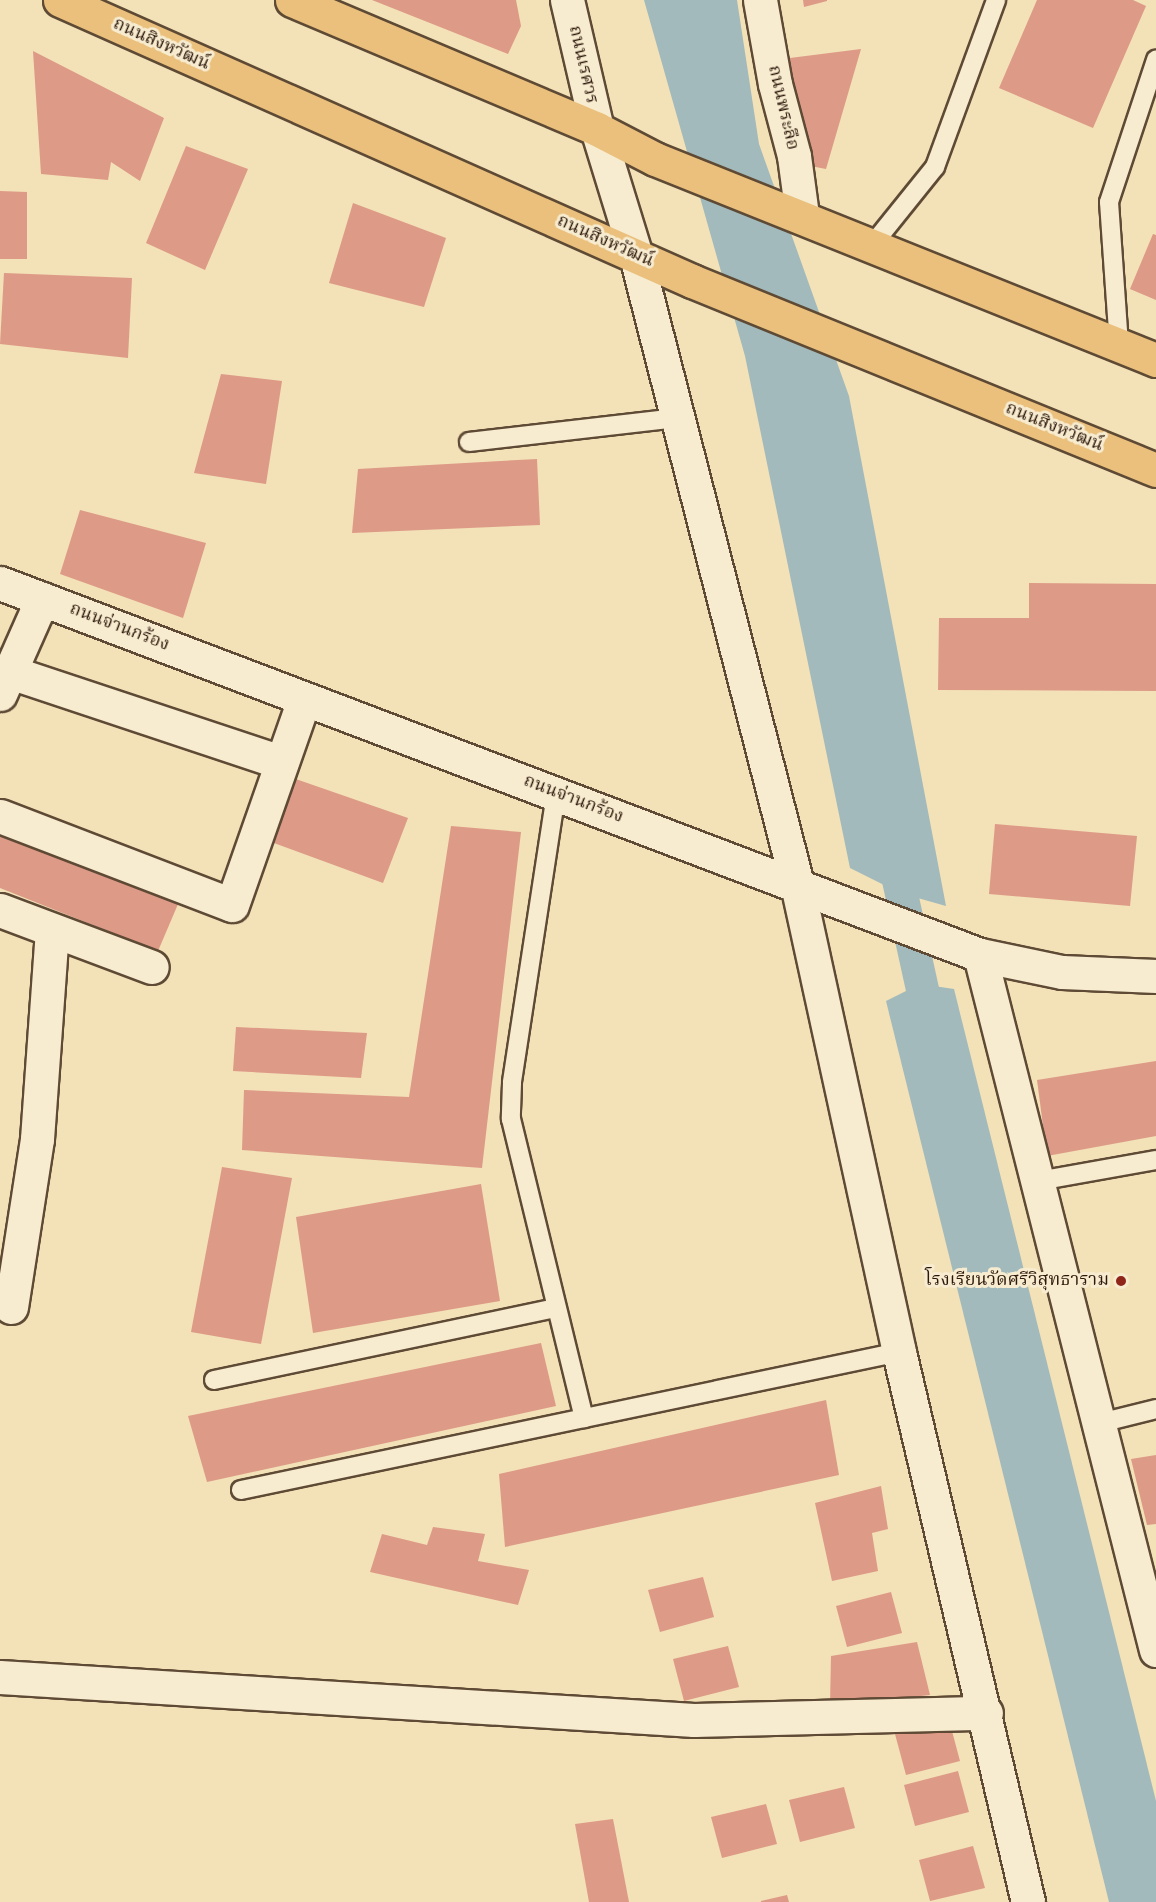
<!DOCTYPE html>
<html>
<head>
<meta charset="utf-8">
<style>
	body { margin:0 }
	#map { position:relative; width:1156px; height:1902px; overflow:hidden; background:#f3e1b7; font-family:Vollkorn,"Noto Serif Thai",serif }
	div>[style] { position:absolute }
	.water>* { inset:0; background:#a2babb }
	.canal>* { height:33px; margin:-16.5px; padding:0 16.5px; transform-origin:16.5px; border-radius:16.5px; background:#a2babb }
	.building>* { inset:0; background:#dd9a87 }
	.roads { filter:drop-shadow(2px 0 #5e4a35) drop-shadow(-2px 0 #5e4a35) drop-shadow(0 2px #5e4a35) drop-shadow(0 -2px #5e4a35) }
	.service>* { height:18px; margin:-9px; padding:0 9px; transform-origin:9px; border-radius:9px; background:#f7ecd0 }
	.minor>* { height:33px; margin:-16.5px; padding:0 16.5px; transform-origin:16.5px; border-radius:16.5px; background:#f7ecd0 }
	.tertiary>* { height:33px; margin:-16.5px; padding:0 16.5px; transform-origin:16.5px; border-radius:16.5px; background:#f7ecd0 }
	.primary>* { height:33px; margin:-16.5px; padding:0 16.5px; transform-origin:16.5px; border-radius:16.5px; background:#eac07c }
	.dots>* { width:16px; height:16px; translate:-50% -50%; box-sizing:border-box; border:3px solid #f7ecd0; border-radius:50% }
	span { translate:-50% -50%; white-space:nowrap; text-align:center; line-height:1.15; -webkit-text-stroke:6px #f7ecd0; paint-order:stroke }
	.street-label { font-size:18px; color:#2c170a }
	.poi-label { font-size:18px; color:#2c170a }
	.right { translate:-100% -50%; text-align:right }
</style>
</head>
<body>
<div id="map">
	<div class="water">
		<i style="clip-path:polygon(644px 0,737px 0,759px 144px,849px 396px,946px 906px,900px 893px,850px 868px,745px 356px)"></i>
		<i style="clip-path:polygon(920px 984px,954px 989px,1156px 1801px,1156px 1902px,1109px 1902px,886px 1001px)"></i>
	</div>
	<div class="canal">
		<i style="left:891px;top:848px;width:182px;rotate:77.6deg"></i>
	</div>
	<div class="building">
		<i style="clip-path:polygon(372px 0,516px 0,521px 26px,508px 54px)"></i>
		<i style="clip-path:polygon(803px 0,827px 0,827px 1px,804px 7px)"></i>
		<i style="clip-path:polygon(1037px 0,1133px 0,1146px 6px,1093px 128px,999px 88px)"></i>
		<i style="clip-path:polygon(861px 49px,826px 169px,795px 163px,790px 58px)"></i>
		<i style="clip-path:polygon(33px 51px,164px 118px,140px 181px,111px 162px,108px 180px,41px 174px)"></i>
		<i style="clip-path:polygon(186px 146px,248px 169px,205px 270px,146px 243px)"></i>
		<i style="clip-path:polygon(0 191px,27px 192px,27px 259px,0 259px)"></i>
		<i style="clip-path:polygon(353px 203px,446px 238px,424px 307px,329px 283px)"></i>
		<i style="clip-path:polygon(1153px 234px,1156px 235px,1156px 300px,1130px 289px)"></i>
		<i style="clip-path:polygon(4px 273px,132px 278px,128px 358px,0 344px)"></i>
		<i style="clip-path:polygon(221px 374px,282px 381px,266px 484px,194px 473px)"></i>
		<i style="clip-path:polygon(537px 459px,540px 525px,352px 533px,358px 469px)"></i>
		<i style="clip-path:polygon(80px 510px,206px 543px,183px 618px,60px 574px)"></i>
		<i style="clip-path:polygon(1029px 583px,1156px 584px,1156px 691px,938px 690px,939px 618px,1029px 618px)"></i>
		<i style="clip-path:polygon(290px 777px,408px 818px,383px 883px,263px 839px)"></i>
		<i style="clip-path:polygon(995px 824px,1137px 836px,1130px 906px,989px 894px)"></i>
		<i style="clip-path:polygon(451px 826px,521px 832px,482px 1168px,242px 1150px,244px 1090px,409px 1097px)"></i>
		<i style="clip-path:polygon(0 832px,187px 883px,158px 951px,0 888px)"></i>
		<i style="clip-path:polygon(236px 1027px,367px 1033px,361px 1078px,233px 1071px)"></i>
		<i style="clip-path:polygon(1156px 1061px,1156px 1136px,1047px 1156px,1037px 1080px)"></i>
		<i style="clip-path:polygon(222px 1167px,292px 1178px,261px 1344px,191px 1332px)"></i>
		<i style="clip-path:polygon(481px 1184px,500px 1301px,313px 1333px,296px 1217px)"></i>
		<i style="clip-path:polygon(541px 1343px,556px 1406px,207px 1482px,188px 1416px)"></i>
		<i style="clip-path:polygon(826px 1400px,839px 1475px,505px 1547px,499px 1474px)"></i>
		<i style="clip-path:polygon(1156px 1455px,1156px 1524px,1147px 1525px,1131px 1459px)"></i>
		<i style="clip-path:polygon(881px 1486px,888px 1529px,872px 1533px,878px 1571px,832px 1581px,815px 1503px)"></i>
		<i style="clip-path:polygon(433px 1527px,485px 1534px,478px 1561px,529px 1570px,518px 1605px,370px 1572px,382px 1534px,427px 1545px)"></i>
		<i style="clip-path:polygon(703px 1577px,714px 1617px,660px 1632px,648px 1590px)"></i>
		<i style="clip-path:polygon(891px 1592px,902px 1633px,847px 1647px,836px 1606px)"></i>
		<i style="clip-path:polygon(917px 1642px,930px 1695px,830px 1706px,831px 1656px)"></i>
		<i style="clip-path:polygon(728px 1646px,739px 1687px,684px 1701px,673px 1659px)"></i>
		<i style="clip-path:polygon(949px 1720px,960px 1761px,906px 1775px,895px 1734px)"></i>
		<i style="clip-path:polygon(958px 1771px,969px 1812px,915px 1826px,904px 1785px)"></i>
		<i style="clip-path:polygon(844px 1787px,855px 1828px,800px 1842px,789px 1800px)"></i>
		<i style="clip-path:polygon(766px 1804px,777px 1844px,722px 1858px,711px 1817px)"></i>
		<i style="clip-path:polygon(613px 1819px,629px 1902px,589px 1902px,575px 1824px)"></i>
		<i style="clip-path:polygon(973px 1846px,985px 1888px,930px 1901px,919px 1860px)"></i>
		<i style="clip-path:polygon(787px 1895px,789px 1902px,761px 1902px,761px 1901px)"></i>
	</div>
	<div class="roads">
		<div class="service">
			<i style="left:873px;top:244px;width:99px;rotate:-51.2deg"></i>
			<i style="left:935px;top:167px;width:178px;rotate:-69.9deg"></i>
			<i style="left:1119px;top:345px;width:143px;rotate:-94deg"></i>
			<i style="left:1109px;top:202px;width:150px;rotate:-71.7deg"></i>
			<i style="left:469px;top:442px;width:209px;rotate:-6.6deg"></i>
			<i style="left:556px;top:794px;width:292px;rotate:98.7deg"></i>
			<i style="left:512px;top:1083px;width:36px;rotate:92deg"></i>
			<i style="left:511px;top:1119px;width:308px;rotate:76.3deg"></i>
			<i style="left:1038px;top:1181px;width:120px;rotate:-10.1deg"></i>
			<i style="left:214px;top:1380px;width:349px;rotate:-11.9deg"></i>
			<i style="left:1100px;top:1423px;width:58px;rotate:-14deg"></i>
			<i style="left:241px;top:1490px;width:672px;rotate:-11.84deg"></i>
		</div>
		<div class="minor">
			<i style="left:10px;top:672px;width:286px;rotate:18.4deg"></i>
			<i style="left:0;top:694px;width:104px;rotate:-66.1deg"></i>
			<i style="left:0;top:816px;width:248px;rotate:21deg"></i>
			<i style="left:232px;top:905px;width:218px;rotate:-70.7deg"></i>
			<i style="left:0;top:910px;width:162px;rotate:20.6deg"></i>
			<i style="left:980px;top:955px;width:717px;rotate:75.79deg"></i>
			<i style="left:11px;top:1307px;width:170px;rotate:-81.2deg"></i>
			<i style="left:37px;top:1139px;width:209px;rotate:-85.9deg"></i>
			<i style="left:0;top:1677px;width:695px;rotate:3.55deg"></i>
			<i style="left:694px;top:1720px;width:292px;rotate:-1.4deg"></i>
		</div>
		<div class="tertiary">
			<i style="left:567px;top:0;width:132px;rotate:76.9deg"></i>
			<i style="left:597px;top:129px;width:133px;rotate:72.9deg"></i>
			<i style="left:636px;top:256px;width:648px;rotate:75.62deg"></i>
			<i style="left:797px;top:884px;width:479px;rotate:77.7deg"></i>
			<i style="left:899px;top:1352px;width:565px;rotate:76.8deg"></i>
			<i style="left:760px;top:0;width:85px;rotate:79.9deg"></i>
			<i style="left:775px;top:84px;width:74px;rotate:75.2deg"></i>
			<i style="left:794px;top:156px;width:60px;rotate:82.3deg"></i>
			<i style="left:0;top:583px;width:1048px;rotate:20.79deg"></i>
			<i style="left:980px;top:955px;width:84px;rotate:11.7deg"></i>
			<i style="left:1062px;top:972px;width:94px;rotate:2.4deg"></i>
		</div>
		<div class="primary">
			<i style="left:60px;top:0;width:692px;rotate:23.97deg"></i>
			<i style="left:692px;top:281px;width:501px;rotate:22.16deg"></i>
			<i style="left:292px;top:0;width:331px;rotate:22.9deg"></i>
			<i style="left:597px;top:129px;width:65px;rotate:27.3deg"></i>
			<i style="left:655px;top:159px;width:540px;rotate:21.86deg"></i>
		</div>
	</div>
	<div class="dots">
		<i style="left:1121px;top:1281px;background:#8f2418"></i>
	</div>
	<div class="street-label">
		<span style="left:161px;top:45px;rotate:24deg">ถนนสิงหวัฒน์</span>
		<span style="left:582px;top:65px;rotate:77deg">ถนนเรศวร</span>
		<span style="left:782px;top:108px;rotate:77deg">ถนนพระลือ</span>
		<span style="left:605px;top:242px;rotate:24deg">ถนนสิงหวัฒน์</span>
		<span style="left:1054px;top:428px;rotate:22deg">ถนนสิงหวัฒน์</span>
		<span style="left:119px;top:628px;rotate:21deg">ถนนจ่านกร้อง</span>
		<span style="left:573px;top:800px;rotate:21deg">ถนนจ่านกร้อง</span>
	</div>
	<div class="poi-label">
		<span class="right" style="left:1109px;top:1281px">โรงเรียนวัดศรีวิสุทธาราม</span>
	</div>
</div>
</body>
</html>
